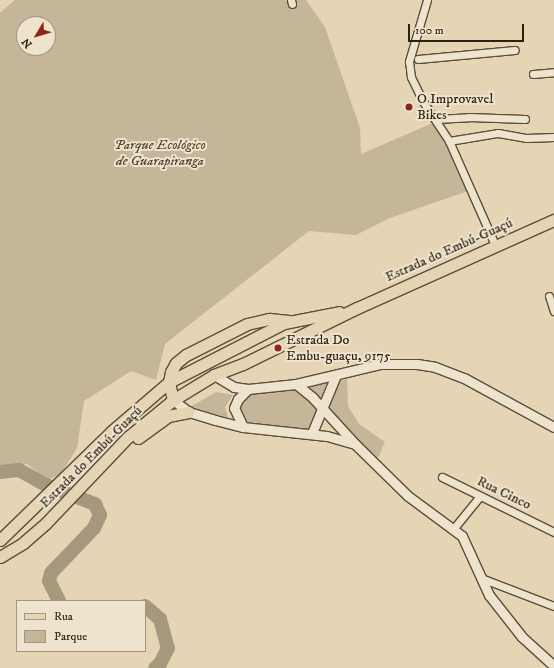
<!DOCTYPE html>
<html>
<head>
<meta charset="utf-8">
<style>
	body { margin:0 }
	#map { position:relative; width:554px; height:668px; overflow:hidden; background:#e5d5b4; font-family:"IM FELL DW Pica",serif }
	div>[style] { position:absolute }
	.green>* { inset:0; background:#c6b699 }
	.river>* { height:14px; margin:-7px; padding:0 7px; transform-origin:7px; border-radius:7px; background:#a6987d }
	.roads { filter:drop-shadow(1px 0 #5b4e3b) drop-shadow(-1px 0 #5b4e3b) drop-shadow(0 1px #5b4e3b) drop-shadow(0 -1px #5b4e3b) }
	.minor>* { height:7px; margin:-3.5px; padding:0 3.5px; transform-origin:3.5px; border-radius:3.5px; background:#eee4ce }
	.tertiary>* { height:9px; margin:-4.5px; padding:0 4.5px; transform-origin:4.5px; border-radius:4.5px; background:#eee4ce }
	.primary>* { height:11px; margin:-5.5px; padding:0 5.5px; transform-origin:5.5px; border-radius:5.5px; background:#e5d5b4 }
	.dots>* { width:11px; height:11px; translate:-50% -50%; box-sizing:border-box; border:2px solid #eee4ce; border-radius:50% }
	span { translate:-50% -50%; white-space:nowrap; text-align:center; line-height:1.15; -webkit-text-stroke:4px #eee4ce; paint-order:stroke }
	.poi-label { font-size:14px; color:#2d2113 }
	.left { translate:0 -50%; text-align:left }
	.park-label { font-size:14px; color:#534634; font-style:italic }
	.street-label { font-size:14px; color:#2d2113 }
	.legend { position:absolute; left:16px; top:600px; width:130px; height:52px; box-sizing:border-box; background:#eee4ce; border:1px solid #a19683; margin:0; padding:5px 7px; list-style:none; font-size:12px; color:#2d2113 }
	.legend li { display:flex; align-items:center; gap:8px; height:20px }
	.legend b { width:20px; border:1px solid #a19683 }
	.north { position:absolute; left:16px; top:16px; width:40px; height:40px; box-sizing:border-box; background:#eee4ce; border:1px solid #a19683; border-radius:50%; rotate:232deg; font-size:11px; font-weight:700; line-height:16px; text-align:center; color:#2d2113 }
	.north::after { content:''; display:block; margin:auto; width:14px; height:18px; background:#8f2418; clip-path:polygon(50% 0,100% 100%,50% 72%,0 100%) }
	.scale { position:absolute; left:408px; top:24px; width:116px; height:18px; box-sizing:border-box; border:2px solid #2d2113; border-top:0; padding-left:5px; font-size:12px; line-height:14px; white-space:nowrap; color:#2d2113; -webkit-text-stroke:3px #eee4ce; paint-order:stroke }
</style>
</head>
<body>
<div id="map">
	<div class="green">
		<i style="clip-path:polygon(evenodd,15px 0,306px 0,325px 27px,360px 128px,361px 154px,435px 122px,449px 141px,468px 191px,390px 218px,356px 235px,309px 231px,165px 344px,156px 380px,131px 371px,84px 401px,77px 448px,60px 475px,47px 480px,27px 464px,0 467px,0 13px,15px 0,24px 24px,48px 24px,48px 48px,24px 48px,24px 24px)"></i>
		<i style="clip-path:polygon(347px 379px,348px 406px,359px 424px,385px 442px,378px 458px,339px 422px,330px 407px,330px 393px,338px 382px)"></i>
		<i style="clip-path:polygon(327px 382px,320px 400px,306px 386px,313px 384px)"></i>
		<i style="clip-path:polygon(294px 385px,321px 407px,312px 433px,246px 426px,237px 403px,250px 389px)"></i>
		<i style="clip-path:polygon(216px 392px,233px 395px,225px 407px,228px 418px,190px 407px)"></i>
	</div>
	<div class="river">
		<i style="left:0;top:472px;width:19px;rotate:-6deg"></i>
		<i style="left:19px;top:470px;width:31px;rotate:29deg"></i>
		<i style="left:46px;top:485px;width:53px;rotate:21.2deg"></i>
		<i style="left:95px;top:504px;width:12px;rotate:66deg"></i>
		<i style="left:100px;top:515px;width:14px;rotate:115deg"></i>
		<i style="left:94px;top:528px;width:62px;rotate:133.7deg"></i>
		<i style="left:51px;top:573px;width:8px;rotate:104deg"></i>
		<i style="left:49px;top:581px;width:22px;rotate:63deg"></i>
		<i style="left:145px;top:606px;width:20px;rotate:41deg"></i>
		<i style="left:160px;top:619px;width:30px;rotate:75deg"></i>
		<i style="left:168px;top:648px;width:18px;rotate:117deg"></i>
		<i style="left:160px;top:664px;width:6px;rotate:141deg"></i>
	</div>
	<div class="roads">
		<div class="minor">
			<i style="left:291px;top:0;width:4px;rotate:76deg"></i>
			<i style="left:427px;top:0;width:64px;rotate:106.4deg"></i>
			<i style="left:409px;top:61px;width:16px;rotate:83deg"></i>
			<i style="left:411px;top:77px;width:25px;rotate:64deg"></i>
			<i style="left:422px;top:100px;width:49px;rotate:56.6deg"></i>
			<i style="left:449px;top:141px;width:114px;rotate:66.1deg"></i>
			<i style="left:418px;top:59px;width:97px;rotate:-5.3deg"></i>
			<i style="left:533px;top:74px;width:21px;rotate:-5deg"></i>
			<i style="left:436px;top:119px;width:33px;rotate:-3deg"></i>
			<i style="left:469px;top:117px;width:56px;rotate:2deg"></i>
			<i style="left:449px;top:141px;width:50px;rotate:-9.3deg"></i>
			<i style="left:498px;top:133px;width:28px;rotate:10deg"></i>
			<i style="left:526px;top:138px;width:28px;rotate:-2deg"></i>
			<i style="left:549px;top:296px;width:16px;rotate:72deg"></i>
			<i style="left:442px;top:477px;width:125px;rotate:26.2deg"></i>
			<i style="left:454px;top:528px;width:41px;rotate:-50.9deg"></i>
			<i style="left:481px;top:578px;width:78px;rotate:21deg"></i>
		</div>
		<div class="tertiary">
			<i style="left:214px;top:375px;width:23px;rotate:31deg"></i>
			<i style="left:234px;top:387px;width:14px;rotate:8deg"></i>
			<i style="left:248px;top:389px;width:48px;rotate:-5.9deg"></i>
			<i style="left:296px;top:384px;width:86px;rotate:-13.4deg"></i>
			<i style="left:380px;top:364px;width:37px"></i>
			<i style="left:417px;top:364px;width:18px;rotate:9deg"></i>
			<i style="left:435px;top:367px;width:31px;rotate:21deg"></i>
			<i style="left:464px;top:378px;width:102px;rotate:28.6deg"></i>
			<i style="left:296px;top:384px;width:22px;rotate:39deg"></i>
			<i style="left:313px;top:398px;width:62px;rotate:47.6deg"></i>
			<i style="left:355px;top:444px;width:74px;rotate:44.5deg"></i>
			<i style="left:408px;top:496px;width:67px;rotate:36.5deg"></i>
			<i style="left:462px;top:536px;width:65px;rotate:65.4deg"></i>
			<i style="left:489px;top:595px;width:53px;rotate:51.8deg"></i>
			<i style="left:522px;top:637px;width:43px;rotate:42.2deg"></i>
			<i style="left:173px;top:400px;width:20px;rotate:37deg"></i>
			<i style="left:189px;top:412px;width:27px;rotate:17deg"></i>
			<i style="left:215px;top:420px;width:29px;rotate:14deg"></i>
			<i style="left:243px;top:427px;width:84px;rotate:6.1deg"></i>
			<i style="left:327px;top:436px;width:29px;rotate:16deg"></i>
			<i style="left:243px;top:427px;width:21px;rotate:-115deg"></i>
			<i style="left:234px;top:408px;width:10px;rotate:-66deg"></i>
			<i style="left:238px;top:399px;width:14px;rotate:-45deg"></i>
			<i style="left:312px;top:433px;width:63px;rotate:-67.5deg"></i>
		</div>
		<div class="primary">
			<i style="left:173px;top:400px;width:18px;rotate:-103deg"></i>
			<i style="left:169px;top:382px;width:10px;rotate:-79deg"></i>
			<i style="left:171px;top:372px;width:10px;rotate:-61deg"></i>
			<i style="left:176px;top:363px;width:13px;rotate:-39deg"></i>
			<i style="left:186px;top:355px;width:68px;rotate:-26.9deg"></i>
			<i style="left:247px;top:324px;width:23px;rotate:-13deg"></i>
			<i style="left:269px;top:319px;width:20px;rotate:6deg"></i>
			<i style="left:138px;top:438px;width:37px;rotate:-36deg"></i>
			<i style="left:168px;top:416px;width:21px;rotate:-11deg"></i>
			<i style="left:0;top:540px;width:156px;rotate:-44.2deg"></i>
			<i style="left:112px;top:431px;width:75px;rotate:-40.7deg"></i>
			<i style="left:169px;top:382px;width:129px;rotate:-27.2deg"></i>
			<i style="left:284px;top:323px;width:56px;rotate:-11.3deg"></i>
			<i style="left:0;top:557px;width:27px;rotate:-31deg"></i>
			<i style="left:23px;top:543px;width:30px;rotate:-41deg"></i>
			<i style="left:46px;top:523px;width:119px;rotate:-46.4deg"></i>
			<i style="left:128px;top:437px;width:58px;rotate:-39.4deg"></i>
			<i style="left:173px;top:400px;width:48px;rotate:-31.4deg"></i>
			<i style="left:214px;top:375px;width:31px;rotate:-21deg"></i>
			<i style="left:243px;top:364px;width:127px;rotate:-26.2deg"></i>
			<i style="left:357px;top:308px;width:216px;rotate:-24.1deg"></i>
		</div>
	</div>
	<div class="dots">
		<i style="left:409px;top:107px;background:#8f2418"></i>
		<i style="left:278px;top:348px;background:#8f2418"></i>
	</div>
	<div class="poi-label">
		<span class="left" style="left:417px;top:107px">O Improvavel<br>Bikes</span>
		<span class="left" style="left:286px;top:348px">Estrada Do<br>Embu-guaçu, 9175</span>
	</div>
	<div class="park-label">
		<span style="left:160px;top:153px">Parque Ecológico<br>de Guarapiranga</span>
	</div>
	<div class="street-label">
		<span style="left:449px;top:250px;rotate:-24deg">Estrada do Embú-Guaçú</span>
		<span style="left:91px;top:457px;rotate:-45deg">Estrada do Embú-Guaçú</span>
		<span style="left:504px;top:493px;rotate:26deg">Rua Cinco</span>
	</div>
	<ul class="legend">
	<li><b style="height:5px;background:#e5d5b4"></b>Rua</li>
	<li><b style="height:11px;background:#c6b699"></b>Parque</li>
	</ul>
	<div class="north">N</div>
	<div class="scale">100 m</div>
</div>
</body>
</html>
